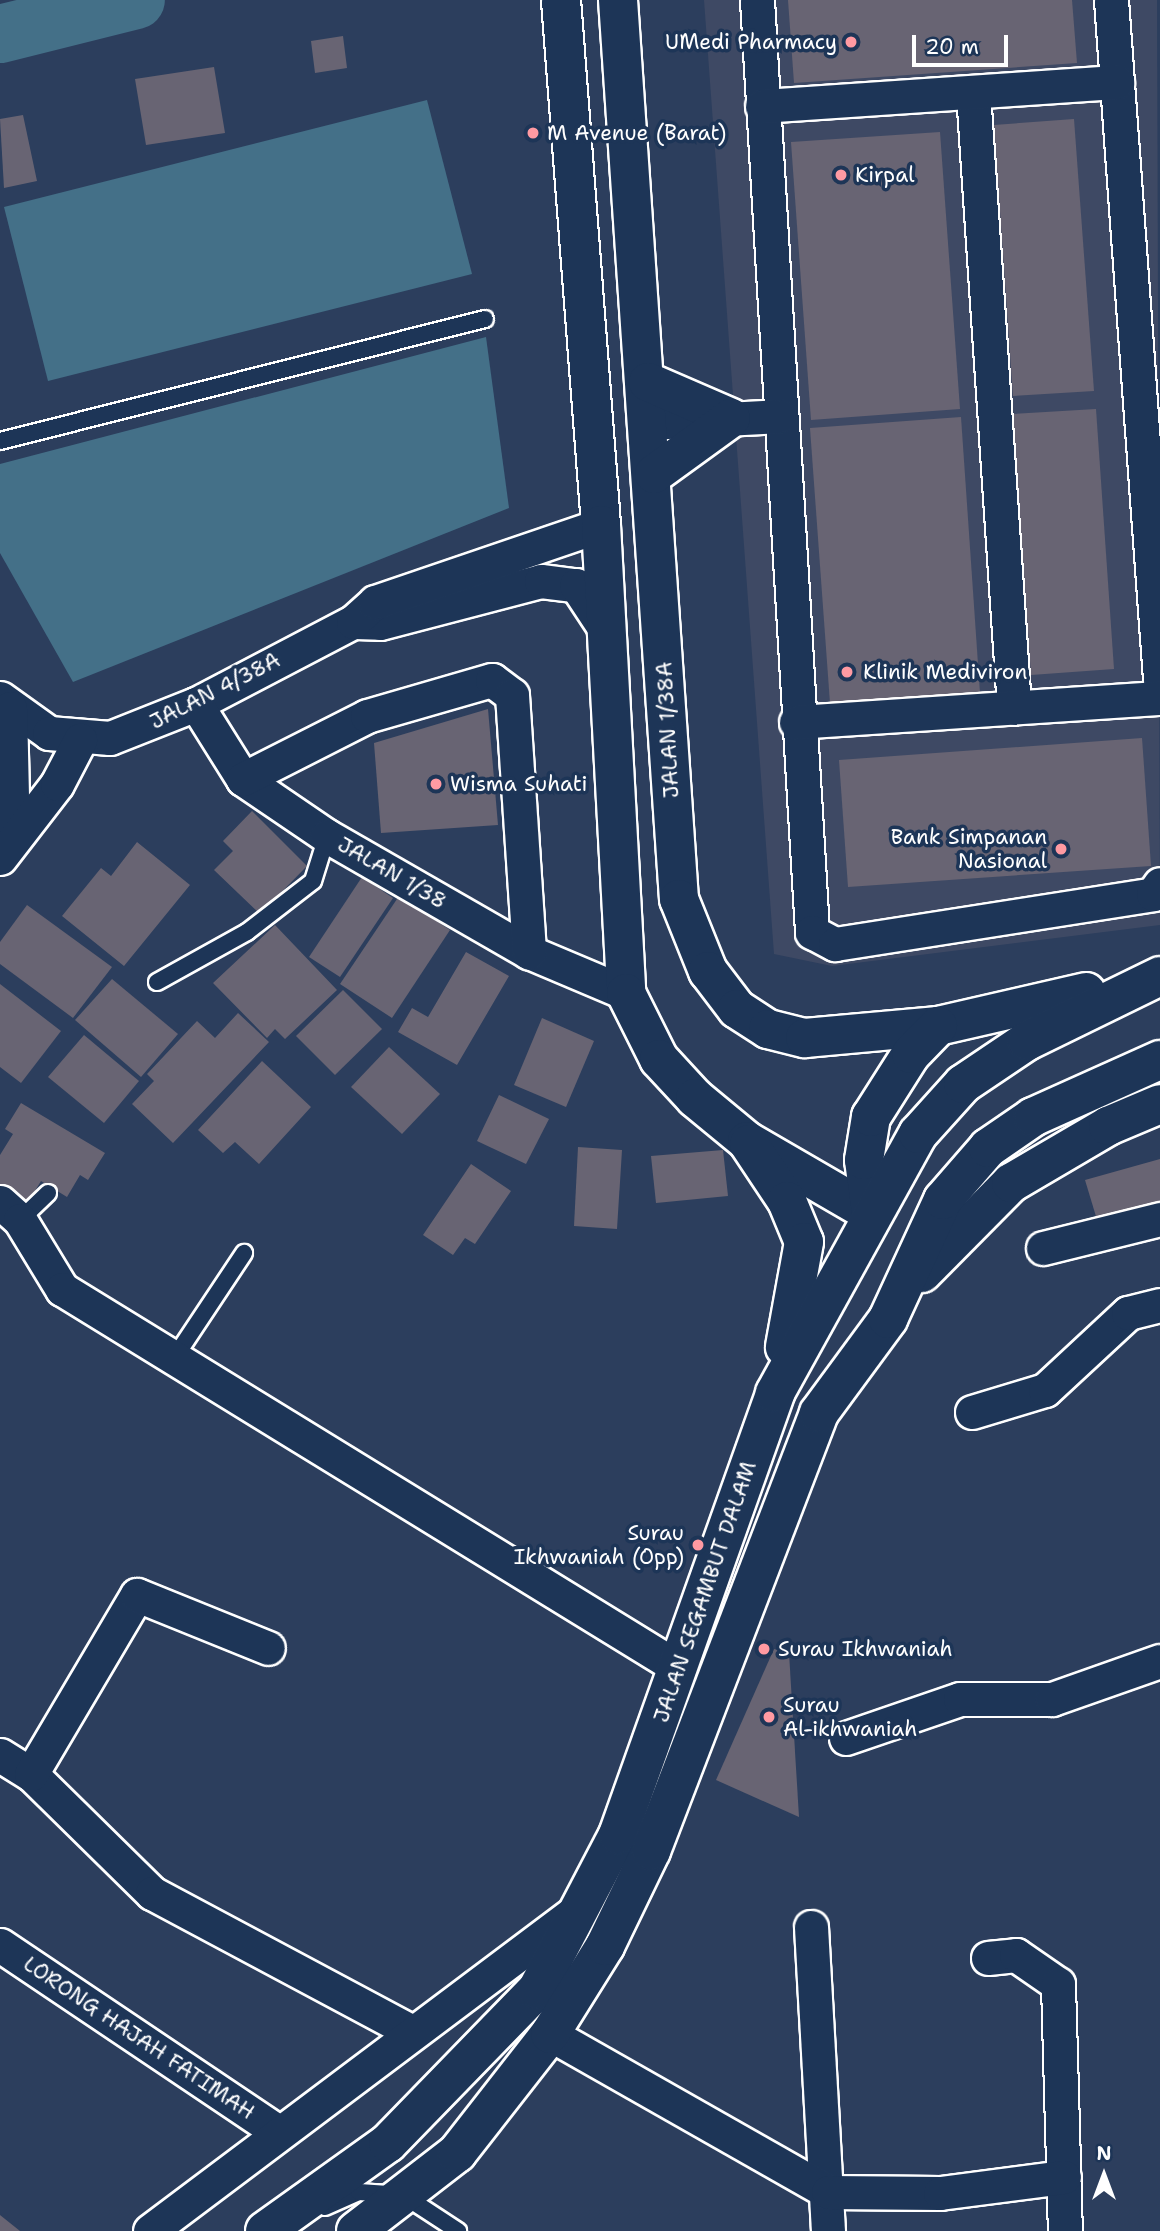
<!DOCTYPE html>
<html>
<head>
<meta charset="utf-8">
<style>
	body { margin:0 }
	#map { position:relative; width:1160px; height:2231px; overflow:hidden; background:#2c3e5d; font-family:"Shantell Sans",sans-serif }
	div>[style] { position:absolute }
	.built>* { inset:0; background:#3e4964 }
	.water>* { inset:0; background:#447088 }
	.river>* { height:58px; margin:-29px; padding:0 29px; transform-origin:29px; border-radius:29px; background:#447088 }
	.building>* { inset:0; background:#686473 }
	.roads { filter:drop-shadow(2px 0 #fff) drop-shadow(-2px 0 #fff) drop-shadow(0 2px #fff) drop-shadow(0 -2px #fff) }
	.lane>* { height:16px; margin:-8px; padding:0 8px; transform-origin:8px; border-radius:8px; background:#1d3557 }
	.street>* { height:33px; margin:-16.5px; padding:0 16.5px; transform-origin:16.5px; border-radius:16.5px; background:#1d3557 }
	.secondary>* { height:38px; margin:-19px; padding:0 19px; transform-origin:19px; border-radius:19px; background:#1d3557 }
	.dots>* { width:19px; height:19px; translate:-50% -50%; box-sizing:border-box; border:4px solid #1d3557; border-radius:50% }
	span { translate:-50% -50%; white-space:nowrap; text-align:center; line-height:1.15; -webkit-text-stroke:7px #1d3557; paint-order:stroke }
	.poi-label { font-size:21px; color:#fff }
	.right { translate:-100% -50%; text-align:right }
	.left { translate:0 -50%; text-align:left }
	.street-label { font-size:21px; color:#fff }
	.north { position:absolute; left:1069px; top:2140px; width:70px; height:70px; -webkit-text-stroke:5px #1d3557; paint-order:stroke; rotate:0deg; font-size:19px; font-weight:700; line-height:28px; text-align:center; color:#fff }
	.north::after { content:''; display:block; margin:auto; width:24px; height:32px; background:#fff; clip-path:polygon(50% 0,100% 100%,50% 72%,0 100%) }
	.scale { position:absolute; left:912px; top:35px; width:96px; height:32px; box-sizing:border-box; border:4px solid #fff; border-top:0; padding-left:9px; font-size:21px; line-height:24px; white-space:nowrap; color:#fff; -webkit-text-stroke:5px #1d3557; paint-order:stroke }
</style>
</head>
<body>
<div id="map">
	<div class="built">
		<i style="clip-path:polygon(704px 0,1157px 0,1160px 925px,832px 966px,774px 954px)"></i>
	</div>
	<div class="water">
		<i style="clip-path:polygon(427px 100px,472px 274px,48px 381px,4px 207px)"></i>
		<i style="clip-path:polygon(486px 337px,509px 508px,73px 682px,0 553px,0 464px)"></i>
	</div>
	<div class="river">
		<i style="left:0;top:34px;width:140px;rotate:-14deg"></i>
	</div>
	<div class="building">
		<i style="clip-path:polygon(788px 0,1072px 0,1077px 63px,794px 83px)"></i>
		<i style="clip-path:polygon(343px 36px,347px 68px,315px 73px,311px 41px)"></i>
		<i style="clip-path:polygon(214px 67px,225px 133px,146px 145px,135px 79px)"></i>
		<i style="clip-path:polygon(23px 115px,37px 181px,4px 188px,0 119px)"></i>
		<i style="clip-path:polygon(1074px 119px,1094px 391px,1013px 396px,994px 125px)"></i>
		<i style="clip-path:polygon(940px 132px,960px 409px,811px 420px,791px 142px)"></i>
		<i style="clip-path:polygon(1096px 409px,1114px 669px,1031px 675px,1013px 414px)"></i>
		<i style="clip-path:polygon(961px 417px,980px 693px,830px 703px,810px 428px)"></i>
		<i style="clip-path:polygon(488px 709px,498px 825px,381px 833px,374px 743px)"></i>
		<i style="clip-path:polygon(1142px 738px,1151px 866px,848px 887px,839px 760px)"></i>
		<i style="clip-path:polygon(252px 811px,307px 866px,260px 914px,214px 870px,233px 851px,223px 841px)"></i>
		<i style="clip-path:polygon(137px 842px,190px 885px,124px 966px,62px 916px,101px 868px,111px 876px)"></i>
		<i style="clip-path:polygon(362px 877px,393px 898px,340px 977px,309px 957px)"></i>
		<i style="clip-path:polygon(399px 896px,450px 930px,392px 1018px,340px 984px)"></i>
		<i style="clip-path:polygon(27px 905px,112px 967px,73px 1018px,0 964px,0 942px)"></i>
		<i style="clip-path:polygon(275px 925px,337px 990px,285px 1039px,275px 1029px,267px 1038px,213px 983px)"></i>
		<i style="clip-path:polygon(466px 952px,509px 976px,457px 1065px,398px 1032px,412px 1008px,428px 1017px)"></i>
		<i style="clip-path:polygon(112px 979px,178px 1034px,141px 1077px,75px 1020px)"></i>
		<i style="clip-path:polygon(0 984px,61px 1031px,21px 1083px,0 1067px)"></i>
		<i style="clip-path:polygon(343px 990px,382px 1029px,335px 1075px,296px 1036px)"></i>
		<i style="clip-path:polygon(238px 1013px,269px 1042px,173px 1143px,132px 1104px,154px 1081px,147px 1074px,197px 1021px,215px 1038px)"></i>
		<i style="clip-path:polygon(542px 1018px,594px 1041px,566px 1107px,514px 1085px)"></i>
		<i style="clip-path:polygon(84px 1035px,139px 1081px,104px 1123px,48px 1077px)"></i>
		<i style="clip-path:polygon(389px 1047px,440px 1094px,402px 1134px,351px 1087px)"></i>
		<i style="clip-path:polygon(262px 1061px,311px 1107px,259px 1164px,235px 1142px,223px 1153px,198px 1130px)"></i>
		<i style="clip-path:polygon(499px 1095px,549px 1119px,526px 1164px,477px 1141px)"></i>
		<i style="clip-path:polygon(21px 1103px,105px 1153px,88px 1180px,80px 1175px,67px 1197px,41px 1181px,27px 1204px,0 1188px,0 1155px,13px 1134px,5px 1129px)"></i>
		<i style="clip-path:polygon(578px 1147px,622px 1150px,617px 1229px,574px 1226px)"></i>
		<i style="clip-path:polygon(723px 1150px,728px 1196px,656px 1203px,651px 1156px)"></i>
		<i style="clip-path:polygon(1160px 1159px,1160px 1217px,1101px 1233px,1085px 1180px)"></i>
		<i style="clip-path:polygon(471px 1164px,511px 1191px,475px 1244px,465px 1238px,453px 1255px,423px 1235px)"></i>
		<i style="clip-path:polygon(774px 1649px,789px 1653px,799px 1817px,716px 1780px)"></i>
		<i style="clip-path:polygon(0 2215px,20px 2231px,0 2231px)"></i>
	</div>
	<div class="roads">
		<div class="lane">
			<i style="left:0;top:441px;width:500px;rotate:-14.12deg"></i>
			<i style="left:157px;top:982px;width:103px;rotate:-29.1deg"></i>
			<i style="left:247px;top:932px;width:83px;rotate:-37.7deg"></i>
			<i style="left:313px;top:881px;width:47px;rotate:-72.7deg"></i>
			<i style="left:20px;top:1220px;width:39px;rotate:-44deg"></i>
			<i style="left:175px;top:1357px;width:125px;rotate:-56.4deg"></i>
			<i style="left:325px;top:2207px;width:37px;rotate:-24deg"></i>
			<i style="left:359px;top:2192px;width:44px;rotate:3.9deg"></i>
			<i style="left:403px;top:2195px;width:66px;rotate:33.2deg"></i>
		</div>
		<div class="street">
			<i style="left:757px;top:0;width:934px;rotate:86.62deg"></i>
			<i style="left:812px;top:932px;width:26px;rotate:28deg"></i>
			<i style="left:835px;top:944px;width:322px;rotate:-8.9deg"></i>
			<i style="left:1153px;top:894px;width:12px;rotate:-55deg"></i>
			<i style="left:1111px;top:0;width:681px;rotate:85.87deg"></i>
			<i style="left:973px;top:92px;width:617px;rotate:86.19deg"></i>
			<i style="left:762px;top:106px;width:356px;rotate:-3.9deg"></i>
			<i style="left:651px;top:423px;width:128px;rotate:-3.1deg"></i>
			<i style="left:355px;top:622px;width:25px;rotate:2deg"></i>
			<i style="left:380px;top:623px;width:166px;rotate:-14.6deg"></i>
			<i style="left:541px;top:581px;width:35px;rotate:7deg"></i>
			<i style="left:576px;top:585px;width:56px;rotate:56.6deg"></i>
			<i style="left:0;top:698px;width:60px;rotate:35.5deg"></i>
			<i style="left:49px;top:733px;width:61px;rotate:4.7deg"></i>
			<i style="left:110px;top:738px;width:92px;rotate:-21.6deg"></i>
			<i style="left:196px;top:704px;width:177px;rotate:-27.6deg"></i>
			<i style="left:353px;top:622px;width:30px;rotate:-42deg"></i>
			<i style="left:375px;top:602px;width:239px;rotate:-18.8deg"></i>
			<i style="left:196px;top:704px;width:89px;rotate:57.9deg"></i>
			<i style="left:243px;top:779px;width:102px;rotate:34.2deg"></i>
			<i style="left:327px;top:836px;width:233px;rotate:29.9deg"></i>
			<i style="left:529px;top:952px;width:105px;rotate:22.9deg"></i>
			<i style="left:10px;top:708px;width:131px;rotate:88.7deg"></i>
			<i style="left:796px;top:722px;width:365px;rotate:-3.8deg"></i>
			<i style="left:243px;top:779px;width:139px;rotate:-26.9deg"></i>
			<i style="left:367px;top:716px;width:130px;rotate:-16.1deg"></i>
			<i style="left:492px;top:680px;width:25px;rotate:37deg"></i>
			<i style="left:512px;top:695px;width:258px;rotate:86.2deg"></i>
			<i style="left:0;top:858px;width:93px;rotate:-52.4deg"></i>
			<i style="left:57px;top:784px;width:50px;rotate:-62.4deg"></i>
			<i style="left:0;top:1202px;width:27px;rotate:42deg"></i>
			<i style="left:20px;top:1220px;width:81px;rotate:58.7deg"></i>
			<i style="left:62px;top:1289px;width:724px;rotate:31.56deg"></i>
			<i style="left:1043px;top:1248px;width:121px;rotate:-13.9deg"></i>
			<i style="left:972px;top:1412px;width:76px;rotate:-16.8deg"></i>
			<i style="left:1045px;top:1390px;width:113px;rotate:-42.9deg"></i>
			<i style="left:1128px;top:1313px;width:33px;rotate:-14deg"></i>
			<i style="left:846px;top:1738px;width:120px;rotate:-18.9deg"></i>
			<i style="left:960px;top:1699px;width:92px"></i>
			<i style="left:1052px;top:1699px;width:114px;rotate:-19.4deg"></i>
			<i style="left:0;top:1755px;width:36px;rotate:32deg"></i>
			<i style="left:31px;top:1774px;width:170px;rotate:44.5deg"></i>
			<i style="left:152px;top:1893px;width:293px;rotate:28.1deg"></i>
			<i style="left:31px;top:1774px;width:208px;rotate:-59.4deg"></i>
			<i style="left:137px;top:1595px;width:141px;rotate:22deg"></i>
			<i style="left:811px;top:1927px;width:304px;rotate:86.8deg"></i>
			<i style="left:0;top:1945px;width:334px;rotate:33.9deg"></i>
			<i style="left:988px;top:1958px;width:28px;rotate:-6deg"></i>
			<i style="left:1016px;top:1955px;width:51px;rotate:34.6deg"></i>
			<i style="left:1058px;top:1984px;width:247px;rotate:88.4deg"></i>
			<i style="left:550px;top:2034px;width:320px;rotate:29.6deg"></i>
			<i style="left:828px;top:2192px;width:112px;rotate:0.5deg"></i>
			<i style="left:940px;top:2193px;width:125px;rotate:-7.4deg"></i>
			<i style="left:150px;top:2231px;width:533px;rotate:-36.91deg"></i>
		</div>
		<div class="secondary">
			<i style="left:561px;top:0;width:527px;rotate:85.64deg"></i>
			<i style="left:601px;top:525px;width:469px;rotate:86.9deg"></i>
			<i style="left:626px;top:993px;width:74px;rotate:63.4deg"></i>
			<i style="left:659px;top:1059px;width:53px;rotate:47.3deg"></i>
			<i style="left:695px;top:1098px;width:67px;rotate:39.6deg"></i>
			<i style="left:747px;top:1141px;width:143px;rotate:30.1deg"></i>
			<i style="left:618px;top:0;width:901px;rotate:86.12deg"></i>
			<i style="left:679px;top:899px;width:78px;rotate:68.1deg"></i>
			<i style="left:708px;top:971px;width:48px;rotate:52.7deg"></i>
			<i style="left:737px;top:1009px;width:37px;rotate:33deg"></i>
			<i style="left:768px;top:1029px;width:38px;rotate:14deg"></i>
			<i style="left:805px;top:1038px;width:134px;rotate:-5.2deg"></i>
			<i style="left:938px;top:1026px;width:152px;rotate:-12.9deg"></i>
			<i style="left:648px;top:382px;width:90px;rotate:23.4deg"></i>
			<i style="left:654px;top:474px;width:95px;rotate:-36deg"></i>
			<i style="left:749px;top:1144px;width:69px;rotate:56.3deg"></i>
			<i style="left:787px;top:1201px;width:44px;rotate:67.5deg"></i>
			<i style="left:804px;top:1242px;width:107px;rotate:100.3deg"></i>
			<i style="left:871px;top:1213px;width:53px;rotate:-97.5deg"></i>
			<i style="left:864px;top:1160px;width:44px;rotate:-80.8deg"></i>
			<i style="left:871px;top:1117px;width:75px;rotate:-57.6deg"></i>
			<i style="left:911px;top:1054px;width:39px;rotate:-46deg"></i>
			<i style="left:922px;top:1273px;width:127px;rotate:-45.3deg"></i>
			<i style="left:1011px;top:1183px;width:113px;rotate:-30.4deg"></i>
			<i style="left:1108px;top:1126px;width:56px;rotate:-22.9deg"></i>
			<i style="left:265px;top:2231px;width:151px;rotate:-35.6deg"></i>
			<i style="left:388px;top:2143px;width:214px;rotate:-45.8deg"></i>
			<i style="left:537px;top:1990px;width:175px;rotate:-62.4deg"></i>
			<i style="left:618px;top:1835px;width:469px;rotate:-70.4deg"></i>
			<i style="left:775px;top:1393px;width:296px;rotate:-61.1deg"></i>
			<i style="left:918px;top:1134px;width:67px;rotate:-48deg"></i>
			<i style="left:963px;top:1084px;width:77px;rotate:-33.9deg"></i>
			<i style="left:1027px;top:1041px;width:148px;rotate:-26deg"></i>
			<i style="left:356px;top:2231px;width:128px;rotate:-37.7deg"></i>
			<i style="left:457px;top:2153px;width:151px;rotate:-52deg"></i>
			<i style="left:550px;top:2034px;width:104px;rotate:-58deg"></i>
			<i style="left:605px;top:1946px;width:106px;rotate:-64.2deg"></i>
			<i style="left:651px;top:1851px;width:469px;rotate:-69deg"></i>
			<i style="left:819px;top:1413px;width:117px;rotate:-53.7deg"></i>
			<i style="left:888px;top:1319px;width:131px;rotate:-65.2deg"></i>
			<i style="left:943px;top:1200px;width:69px;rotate:-49.1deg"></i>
			<i style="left:988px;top:1148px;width:55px;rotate:-34.6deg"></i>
			<i style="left:1033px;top:1117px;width:139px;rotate:-24.2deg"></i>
		</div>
	</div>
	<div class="dots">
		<i style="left:851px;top:42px;background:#ff9aa2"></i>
		<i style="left:533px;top:133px;background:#ff9aa2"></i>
		<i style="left:841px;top:175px;background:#ff9aa2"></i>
		<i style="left:847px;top:672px;background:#ff9aa2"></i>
		<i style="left:436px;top:784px;background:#ff9aa2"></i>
		<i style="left:1061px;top:849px;background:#ff9aa2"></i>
		<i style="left:698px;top:1545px;background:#ff9aa2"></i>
		<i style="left:764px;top:1649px;background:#ff9aa2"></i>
		<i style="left:769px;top:1717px;background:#ff9aa2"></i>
	</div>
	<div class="poi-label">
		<span class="right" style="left:837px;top:42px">UMedi Pharmacy</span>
		<span class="left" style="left:547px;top:133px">M Avenue (Barat)</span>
		<span class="left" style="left:855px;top:175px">Kirpal</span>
		<span class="left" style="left:863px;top:672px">Klinik Mediviron</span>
		<span class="left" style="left:450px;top:784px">Wisma Suhati</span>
		<span class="right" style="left:1047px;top:849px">Bank Simpanan<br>Nasional</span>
		<span class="right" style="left:684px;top:1545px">Surau<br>Ikhwaniah (Opp)</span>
		<span class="left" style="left:778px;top:1649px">Surau Ikhwaniah</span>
		<span class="left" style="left:783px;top:1717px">Surau<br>Al-ikhwaniah</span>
	</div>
	<div class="street-label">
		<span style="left:215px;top:691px;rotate:-27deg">JALAN 4/38A</span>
		<span style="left:668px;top:730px;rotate:-93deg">JALAN 1/38A</span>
		<span style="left:392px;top:873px;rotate:30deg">JALAN 1/38</span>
		<span style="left:705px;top:1592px;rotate:-71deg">JALAN SEGAMBUT DALAM</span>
		<span style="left:139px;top:2038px;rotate:34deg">LORONG HAJAH FATIMAH</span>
	</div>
	<div class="north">N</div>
	<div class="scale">20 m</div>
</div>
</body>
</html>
